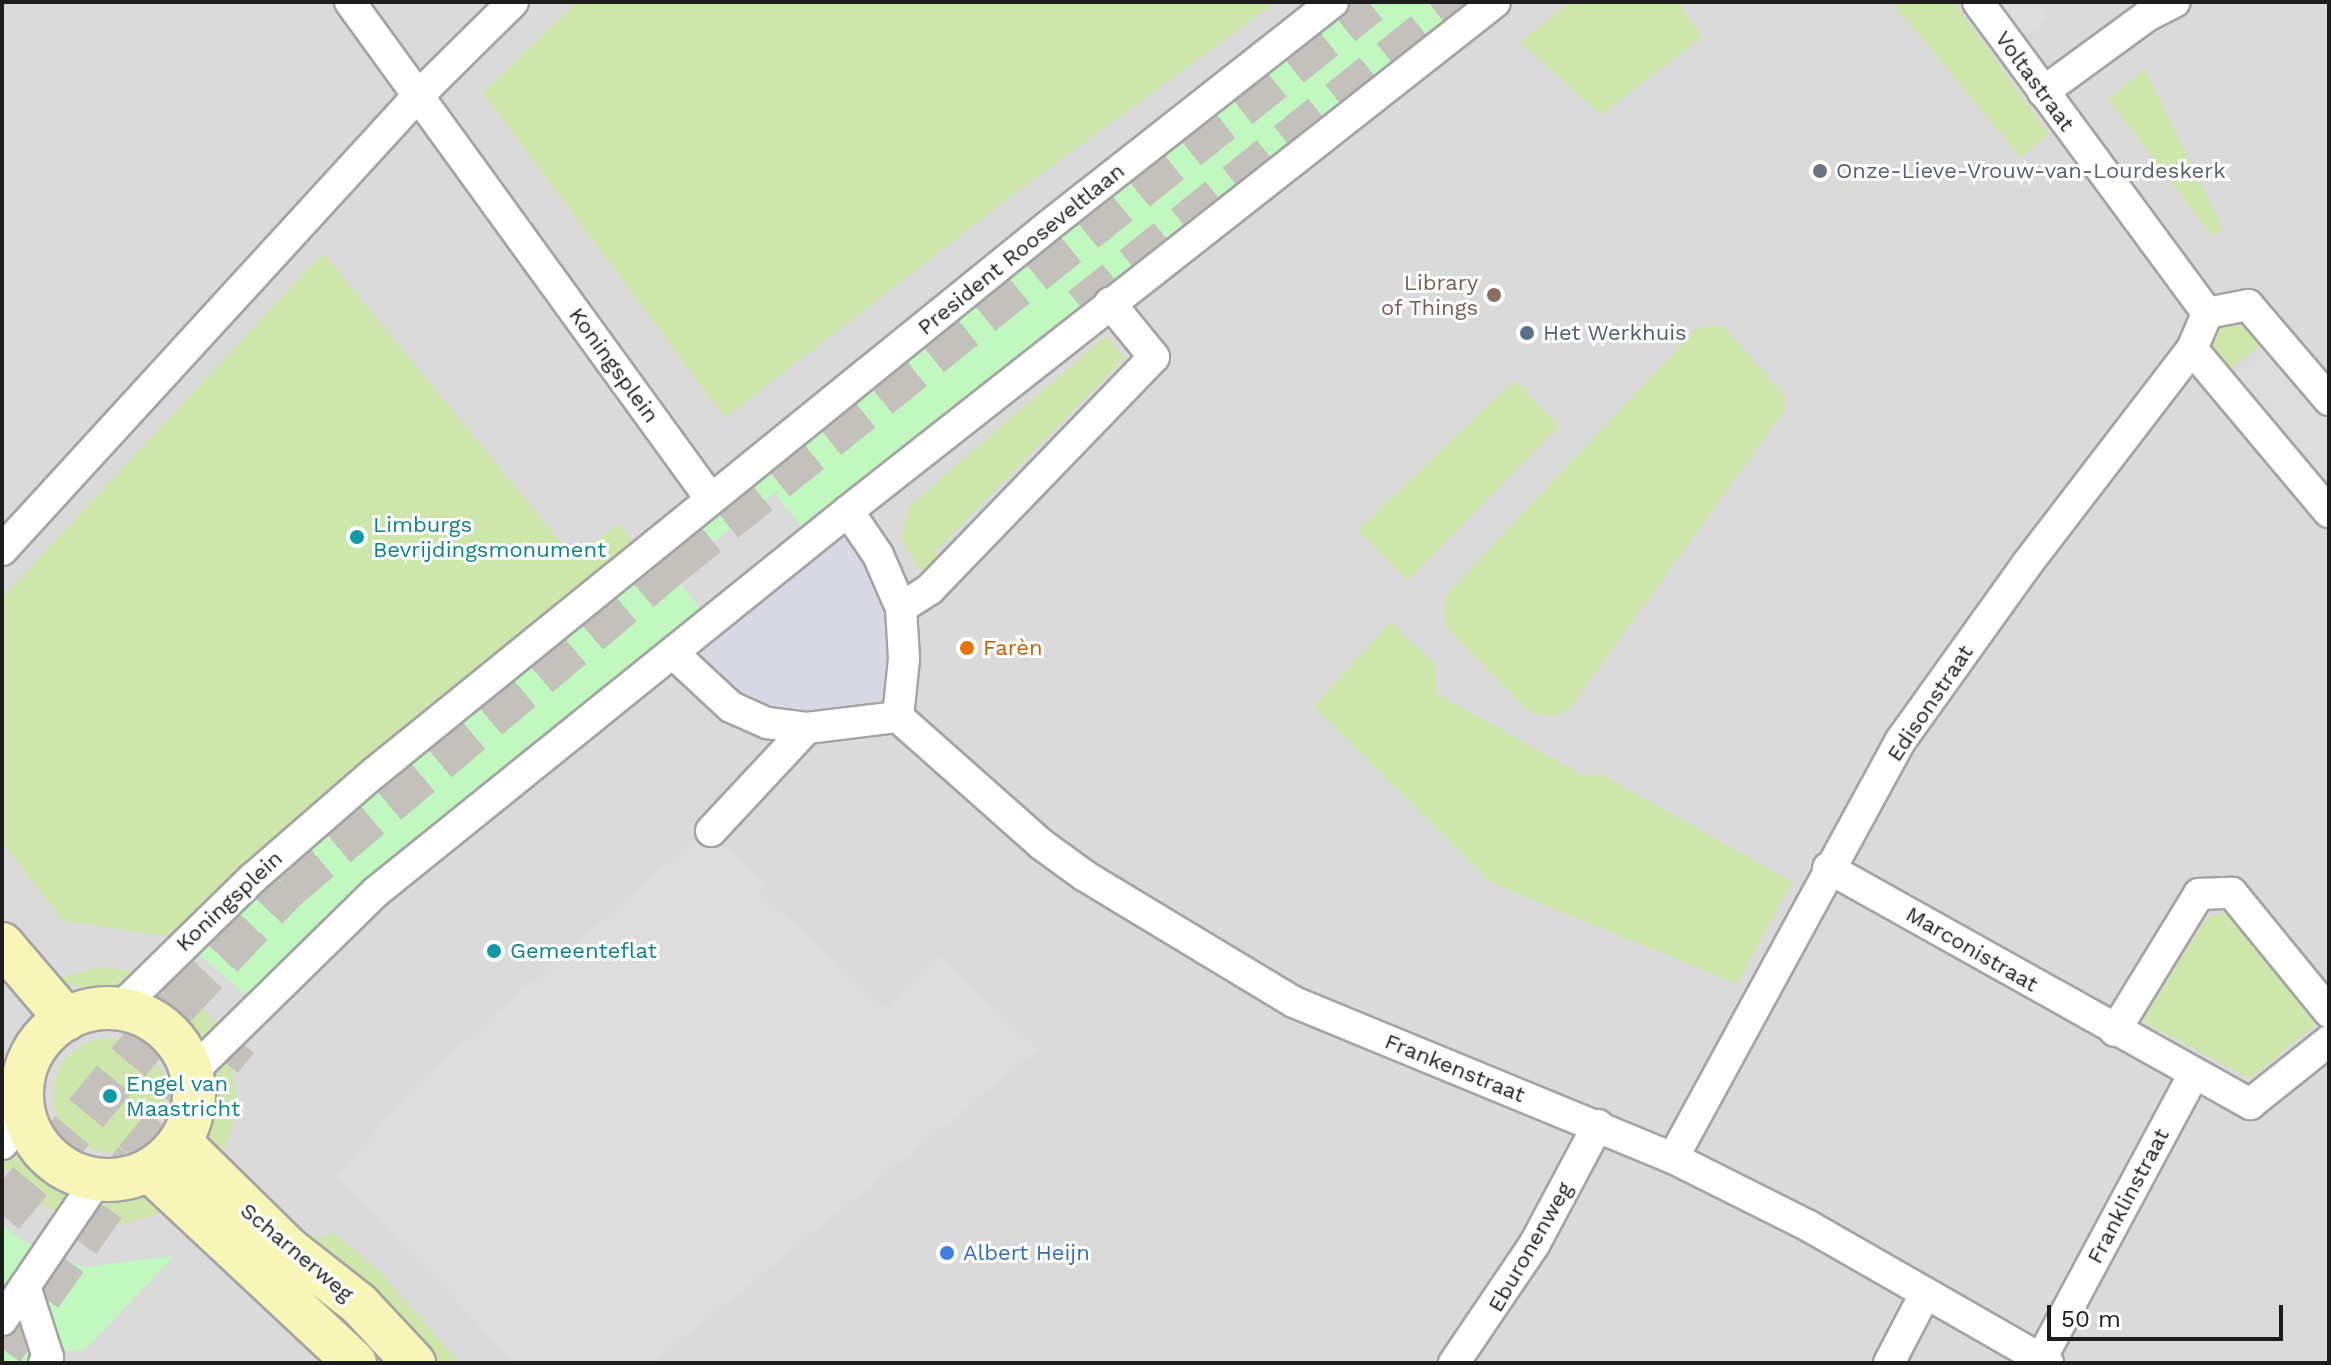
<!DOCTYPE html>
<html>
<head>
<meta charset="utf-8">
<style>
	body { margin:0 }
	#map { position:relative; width:2331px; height:1365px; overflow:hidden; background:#eee9e3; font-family:"Work Sans",sans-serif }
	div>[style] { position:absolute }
	.residential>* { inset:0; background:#dbdada }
	.grass>* { inset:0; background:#cce7a9 }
	.round { border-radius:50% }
	.park>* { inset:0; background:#c0f8c0 }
	.parking>* { inset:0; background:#ddd }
	.plaza>* { inset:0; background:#d7d8e3 }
	.highway-tunnel>* { height:44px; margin-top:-22px; transform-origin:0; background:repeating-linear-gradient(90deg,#c4c0bb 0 44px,transparent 0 66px) }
	.roads { filter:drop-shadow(2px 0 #a4a4a4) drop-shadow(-2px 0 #a4a4a4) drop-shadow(0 2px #a4a4a4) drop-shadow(0 -2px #a4a4a4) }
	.street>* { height:30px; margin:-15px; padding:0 15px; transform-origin:15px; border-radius:15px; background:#fff }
	.secondary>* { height:42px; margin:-21px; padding:0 21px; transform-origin:21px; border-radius:21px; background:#f7f6b7 }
	.secondary>.ring { margin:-21px; padding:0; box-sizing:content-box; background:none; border:42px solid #f7f6b7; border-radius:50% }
	.dots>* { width:22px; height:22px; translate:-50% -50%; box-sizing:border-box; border:4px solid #fff; border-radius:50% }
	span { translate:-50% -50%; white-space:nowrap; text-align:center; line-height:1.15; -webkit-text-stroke:6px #fff; paint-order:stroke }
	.street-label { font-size:22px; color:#1d1d1d }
	.worship-label { font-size:22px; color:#5b616d }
	.left { translate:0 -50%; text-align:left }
	.education-label { font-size:22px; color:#785e54 }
	.right { translate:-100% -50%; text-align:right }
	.service-label { font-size:22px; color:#4e5e75 }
	.culture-label { font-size:22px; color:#0d838f }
	.food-label { font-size:22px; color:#c56008 }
	.shop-label { font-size:22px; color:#366cbe }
	.frame { position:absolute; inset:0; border:4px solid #1d1d1d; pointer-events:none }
	.scale { position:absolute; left:2047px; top:1305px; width:236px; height:36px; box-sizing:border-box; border:4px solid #1d1d1d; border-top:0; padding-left:10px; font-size:24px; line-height:28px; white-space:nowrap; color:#1d1d1d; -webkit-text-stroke:6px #fff; paint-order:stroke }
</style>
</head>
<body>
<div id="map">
	<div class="residential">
		<i style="clip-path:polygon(2px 2px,2329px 2px,2329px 1363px,2px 1363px)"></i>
	</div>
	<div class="grass">
		<i style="clip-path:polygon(577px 2px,1276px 2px,1010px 197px,725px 418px,483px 93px)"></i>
		<i style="clip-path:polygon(1571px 2px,1678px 2px,1702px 37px,1601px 115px,1520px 42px)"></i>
		<i style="clip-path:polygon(1892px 2px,1954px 2px,2049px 135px,2020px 157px)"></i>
		<i style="clip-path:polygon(2145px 69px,2223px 229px,2213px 237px,2108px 99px)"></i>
		<i style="clip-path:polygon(323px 253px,573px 557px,619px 524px,637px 548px,361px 763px,172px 937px,63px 921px,2px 842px,2px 598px)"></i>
		<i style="clip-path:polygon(2246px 310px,2269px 337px,2226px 373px,2206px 347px,2218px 319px)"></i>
		<i style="clip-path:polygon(1723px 326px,1785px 396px,1786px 409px,1569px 709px,1554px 716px,1530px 713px,1447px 628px,1443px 614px,1447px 594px,1698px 327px)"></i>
		<i style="clip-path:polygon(1106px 336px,1125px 357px,935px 552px,942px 561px,925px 578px,901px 539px,909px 506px)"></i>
		<i style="clip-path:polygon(1515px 380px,1559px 426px,1407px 581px,1358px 530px)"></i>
		<i style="clip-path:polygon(1391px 622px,1436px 665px,1437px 694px,1586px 777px,1601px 774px,1792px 882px,1737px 984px,1492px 883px,1314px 706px)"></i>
		<i style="clip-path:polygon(2228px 911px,2318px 1022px,2250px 1079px,2142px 1021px,2207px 918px)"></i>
		<i style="clip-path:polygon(100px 967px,139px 972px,119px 985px,94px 991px,54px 979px)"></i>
		<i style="clip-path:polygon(164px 978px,196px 999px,220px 1029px,202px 1047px,178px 1017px,145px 998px)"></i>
		<i class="round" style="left:53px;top:1038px;width:114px;height:114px"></i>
		<i style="clip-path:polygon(230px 1055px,237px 1100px,231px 1134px,219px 1159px,209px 1132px,212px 1095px,216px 1075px)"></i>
		<i style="clip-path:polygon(18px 1145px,49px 1179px,78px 1193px,62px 1215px,33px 1199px,2px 1165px)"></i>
		<i style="clip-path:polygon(135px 1194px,156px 1197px,164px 1212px,124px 1224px,87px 1223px,106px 1203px)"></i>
		<i style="clip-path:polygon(300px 1232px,318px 1238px,333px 1232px,379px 1271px,460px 1363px,434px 1363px)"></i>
	</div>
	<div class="park">
		<i style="clip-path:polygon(1351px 2px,1482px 2px,807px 533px,774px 493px,674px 574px,707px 618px,250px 999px,192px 948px,287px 856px)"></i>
		<i style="clip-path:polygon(2px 1224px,22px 1240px,83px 1267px,174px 1256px,85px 1350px,53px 1351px,46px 1363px,2px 1363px)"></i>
	</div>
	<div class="parking">
		<i style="clip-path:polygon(1993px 2px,2036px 2px,2047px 18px,2020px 40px)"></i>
		<i style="clip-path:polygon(2272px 343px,2329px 412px,2329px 493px,2232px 377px)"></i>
		<i style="clip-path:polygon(708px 827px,765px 883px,759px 891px,886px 1008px,937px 955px,1039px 1049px,653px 1363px,515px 1363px,336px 1176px,414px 1086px)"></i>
	</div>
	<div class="plaza">
		<i style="clip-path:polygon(836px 522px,879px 582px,890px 619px,889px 693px,866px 712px,769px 713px,738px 699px,688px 645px)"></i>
	</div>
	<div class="highway-tunnel">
		<i style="left:1082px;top:309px;width:490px;rotate:-38.8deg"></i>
		<i style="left:2px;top:1215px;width:273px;rotate:-50.4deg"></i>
		<i style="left:176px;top:1005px;width:161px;rotate:-46.8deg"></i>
		<i style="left:286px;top:888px;width:506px;rotate:-40.11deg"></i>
		<i style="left:673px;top:562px;width:893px;rotate:-38.82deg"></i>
		<i style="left:2px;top:1349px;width:232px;rotate:-54.7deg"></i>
		<i style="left:136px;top:1160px;width:158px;rotate:-50.1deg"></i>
	</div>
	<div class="roads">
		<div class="street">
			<i style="left:350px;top:2px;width:613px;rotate:54.03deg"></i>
			<i style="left:1978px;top:2px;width:386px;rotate:53.6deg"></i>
			<i style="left:2043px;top:92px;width:129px;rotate:-36.2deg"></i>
			<i style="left:2147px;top:16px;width:31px;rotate:-27deg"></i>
			<i style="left:2192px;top:349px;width:213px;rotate:50deg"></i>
			<i style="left:848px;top:511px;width:53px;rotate:55.7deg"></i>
			<i style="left:878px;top:555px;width:58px;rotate:66.5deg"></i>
			<i style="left:901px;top:608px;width:51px;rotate:86.6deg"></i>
			<i style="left:904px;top:659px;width:58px;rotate:95.9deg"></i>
			<i style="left:2px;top:550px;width:614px;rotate:-47.51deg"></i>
			<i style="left:417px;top:97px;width:135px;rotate:-44.7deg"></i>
			<i style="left:901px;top:608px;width:35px;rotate:-33deg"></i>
			<i style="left:930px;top:589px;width:322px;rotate:-46deg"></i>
			<i style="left:1154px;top:357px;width:70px;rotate:-129.2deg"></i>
			<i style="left:675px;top:655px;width:76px;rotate:42.9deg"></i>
			<i style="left:731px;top:707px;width:39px;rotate:24deg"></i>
			<i style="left:767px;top:723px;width:40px;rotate:7.1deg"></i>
			<i style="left:807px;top:728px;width:92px;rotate:-6.9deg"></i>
			<i style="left:898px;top:717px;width:191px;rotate:41.6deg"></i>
			<i style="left:1041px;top:844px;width:54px;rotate:36deg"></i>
			<i style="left:1085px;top:876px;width:244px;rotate:31.1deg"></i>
			<i style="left:1294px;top:1002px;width:410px;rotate:22.4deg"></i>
			<i style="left:1673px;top:1158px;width:150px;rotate:26.6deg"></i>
			<i style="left:1807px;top:1225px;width:278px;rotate:29.8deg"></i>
			<i style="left:711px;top:831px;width:141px;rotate:-47deg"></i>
			<i style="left:1828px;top:868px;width:484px;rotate:29.2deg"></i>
			<i style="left:2250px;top:1104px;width:101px;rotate:-38.6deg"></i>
			<i style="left:119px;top:1009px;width:187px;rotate:-44.4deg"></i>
			<i style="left:253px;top:878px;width:160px;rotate:-41deg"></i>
			<i style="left:374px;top:773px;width:867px;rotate:-39.05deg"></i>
			<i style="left:1047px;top:227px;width:364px;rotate:-38.2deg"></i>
			<i style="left:2115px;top:1031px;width:161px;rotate:-58.5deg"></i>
			<i style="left:2199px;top:894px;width:33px;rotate:-2deg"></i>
			<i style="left:2232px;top:893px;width:154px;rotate:50.8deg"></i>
			<i style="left:191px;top:1073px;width:260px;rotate:-44.4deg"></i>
			<i style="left:377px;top:891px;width:605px;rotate:-38.9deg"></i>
			<i style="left:848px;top:511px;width:823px;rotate:-38.19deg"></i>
			<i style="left:2px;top:1144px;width:35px;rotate:-50deg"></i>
			<i style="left:1673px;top:1158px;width:476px;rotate:-61.4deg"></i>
			<i style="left:1901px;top:740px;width:216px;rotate:-54.4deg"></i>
			<i style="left:2027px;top:564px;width:271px;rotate:-52.5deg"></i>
			<i style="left:2192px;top:349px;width:39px;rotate:-67deg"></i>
			<i style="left:2207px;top:313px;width:42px;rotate:-11deg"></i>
			<i style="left:2248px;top:305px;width:125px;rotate:49.5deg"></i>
			<i style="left:25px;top:1286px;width:75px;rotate:72.1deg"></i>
			<i style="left:48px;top:1357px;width:7px;rotate:124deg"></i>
			<i style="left:2px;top:1320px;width:171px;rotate:-55.8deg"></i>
			<i style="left:2041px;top:1359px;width:322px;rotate:-61.8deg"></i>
			<i style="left:1454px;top:1363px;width:143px;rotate:-55.9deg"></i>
			<i style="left:1534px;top:1245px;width:136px;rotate:-61.9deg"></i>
			<i style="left:1889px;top:1363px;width:78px;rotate:-62.4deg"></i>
		</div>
		<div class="secondary">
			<i style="left:2px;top:944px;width:99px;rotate:49.5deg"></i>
			<i class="ring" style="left:22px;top:1008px;width:130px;height:130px"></i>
			<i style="left:180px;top:1142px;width:153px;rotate:44.5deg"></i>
			<i style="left:289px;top:1249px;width:89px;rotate:38.2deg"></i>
			<i style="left:359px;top:1304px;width:81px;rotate:47deg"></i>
			<i style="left:149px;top:1170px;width:282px;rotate:43.1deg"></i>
		</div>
	</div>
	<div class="dots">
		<i style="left:1820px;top:171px;background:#6b7280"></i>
		<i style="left:1494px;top:295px;background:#8d6e63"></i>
		<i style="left:1527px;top:333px;background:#5c6f8a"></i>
		<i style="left:357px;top:537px;background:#0f9aa8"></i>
		<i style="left:967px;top:648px;background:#e8710a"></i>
		<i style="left:494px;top:951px;background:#0f9aa8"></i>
		<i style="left:110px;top:1096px;background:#0f9aa8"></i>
		<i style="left:947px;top:1253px;background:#3f7fe0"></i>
	</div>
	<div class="street-label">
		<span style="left:2035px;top:81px;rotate:54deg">Voltastraat</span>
		<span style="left:1021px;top:249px;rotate:-39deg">President Rooseveltlaan</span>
		<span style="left:614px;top:365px;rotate:54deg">Koningsplein</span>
		<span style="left:1930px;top:703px;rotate:-56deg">Edisonstraat</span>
		<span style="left:229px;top:901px;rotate:-43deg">Koningsplein</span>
		<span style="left:1972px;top:949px;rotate:30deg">Marconistraat</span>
		<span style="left:1455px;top:1068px;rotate:22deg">Frankenstraat</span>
		<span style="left:2128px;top:1196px;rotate:-62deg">Franklinstraat</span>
		<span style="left:1530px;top:1247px;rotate:-60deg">Eburonenweg</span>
		<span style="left:297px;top:1252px;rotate:40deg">Scharnerweg</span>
	</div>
	<div class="worship-label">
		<span class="left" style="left:1836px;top:171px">Onze-Lieve-Vrouw-van-Lourdeskerk</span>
	</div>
	<div class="education-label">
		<span class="right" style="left:1478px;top:295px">Library<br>of Things</span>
	</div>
	<div class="service-label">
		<span class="left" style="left:1543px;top:333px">Het Werkhuis</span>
	</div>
	<div class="culture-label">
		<span class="left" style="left:373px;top:537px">Limburgs<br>Bevrijdingsmonument</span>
		<span class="left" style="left:510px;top:951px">Gemeenteflat</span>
		<span class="left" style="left:126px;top:1096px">Engel van<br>Maastricht</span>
	</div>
	<div class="food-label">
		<span class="left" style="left:983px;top:648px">Farèn</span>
	</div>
	<div class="shop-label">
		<span class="left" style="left:963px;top:1253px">Albert Heijn</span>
	</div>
	<div class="frame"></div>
	<div class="scale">50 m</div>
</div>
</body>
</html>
